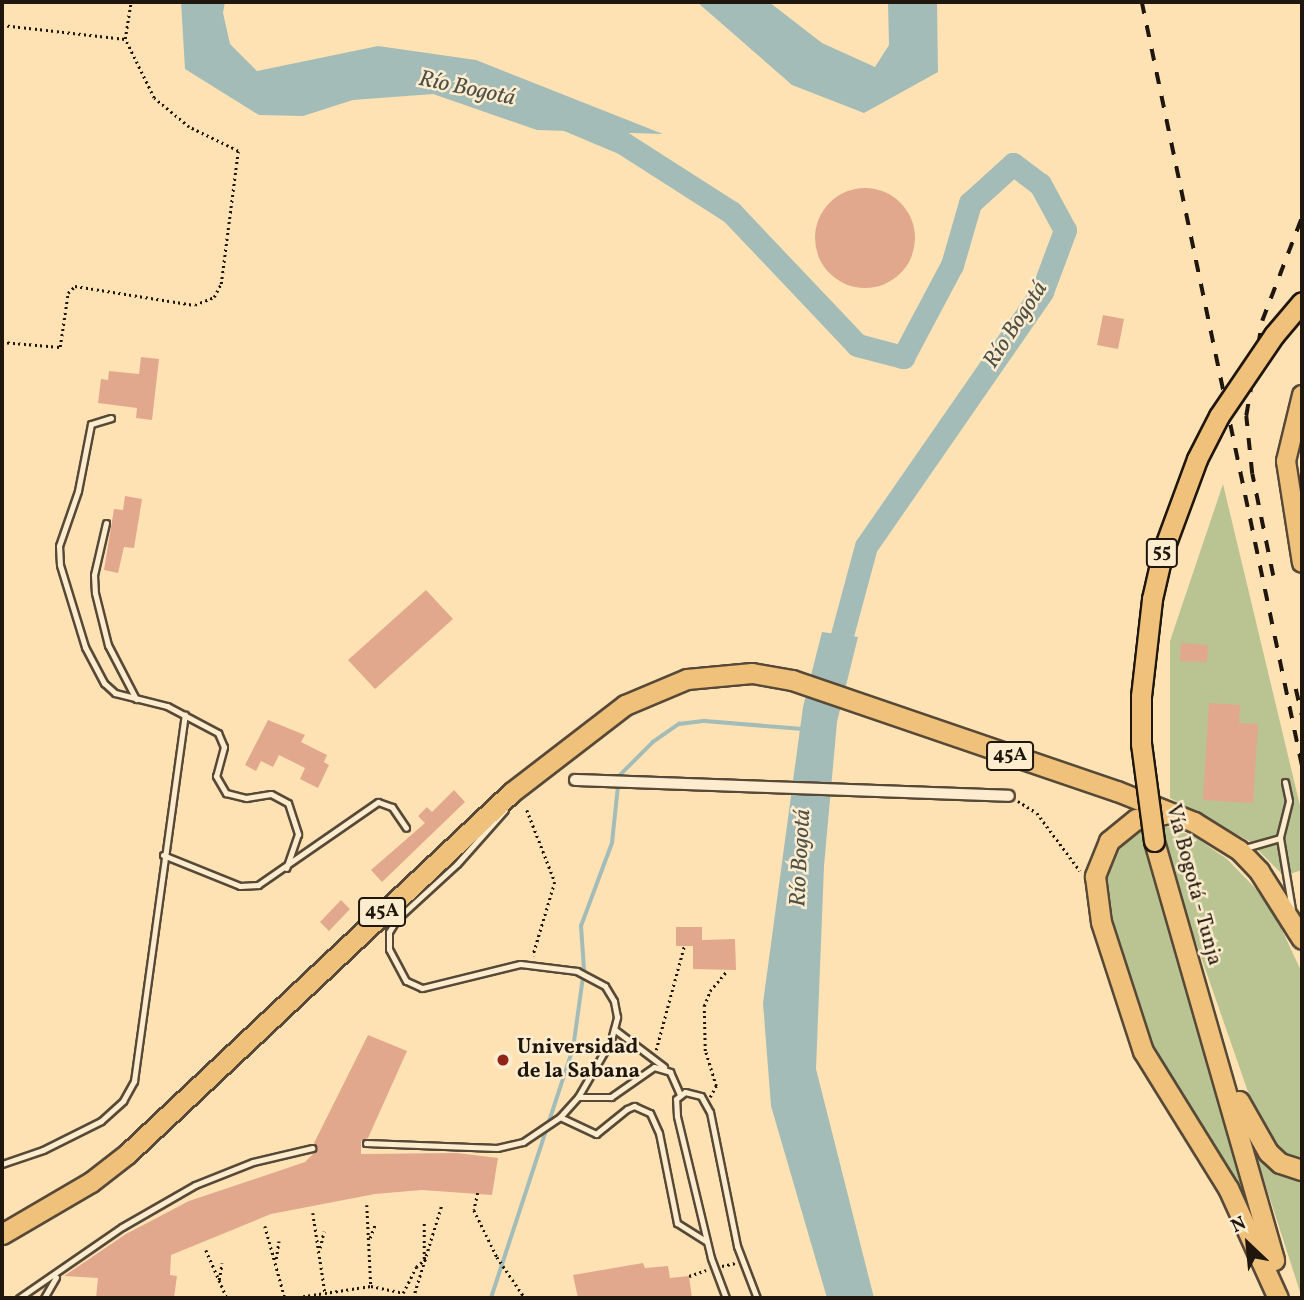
<!DOCTYPE html>
<html>
<head>
<meta charset="utf-8">
<style>
	body { margin:0 }
	#map { position:relative; width:1304px; height:1300px; overflow:hidden; background:#fee2b4; font-family:Vollkorn,serif }
	div>[style] { position:absolute }
	.green>* { inset:0; background:#b9c492 }
	.water>* { inset:0; background:#a3bcb7 }
	.stream>* { height:3.5px; margin:-1.75px; padding:0 1.75px; transform-origin:1.75px; border-radius:1.75px; background:#a3bcb7 }
	.river>* { height:23px; margin:-11.5px; padding:0 11.5px; transform-origin:11.5px; border-radius:11.5px; background:#a3bcb7 }
	.building>* { inset:0; background:#e2a88d }
	.round { border-radius:50% }
	.path>* { height:2.5px; margin-top:-1.25px; transform-origin:0; background:repeating-linear-gradient(90deg,#1f160d 0 2px,transparent 0 5.5px) }
	.roads { filter:drop-shadow(2px 0 #574937) drop-shadow(-2px 0 #574937) drop-shadow(0 2px #574937) drop-shadow(0 -2px #574937) }
	.lane>* { height:5px; margin:-2.5px; padding:0 2.5px; transform-origin:2.5px; border-radius:2.5px; background:#feecce }
	.street>* { height:10px; margin:-5px; padding:0 5px; transform-origin:5px; border-radius:5px; background:#feecce }
	.primary>* { height:18px; margin:-9px; padding:0 9px; transform-origin:9px; border-radius:9px; background:#efc17a }
	.highway>* { height:19px; margin:-9.5px; padding:0 9.5px; transform-origin:9.5px; border-radius:9.5px; background:#efc17a }
	.rail>* { height:3.5px; margin-top:-1.75px; transform-origin:0; background:repeating-linear-gradient(90deg,#1f160d 0 12px,transparent 0 24px) }
	.bridges { filter:drop-shadow(2px 0 #1f160d) drop-shadow(-2px 0 #1f160d) drop-shadow(0 2px #1f160d) drop-shadow(0 -2px #1f160d) }
	.highway-bridge>* { height:19px; margin:-9.5px; padding:0 9.5px; transform-origin:9.5px; border-radius:9.5px; background:#efc17a }
	.dots>* { width:19px; height:19px; translate:-50% -50%; box-sizing:border-box; border:4px solid #feecce; border-radius:50% }
	span { translate:-50% -50%; white-space:nowrap; text-align:center; line-height:1.15; -webkit-text-stroke:5px #feecce; paint-order:stroke }
	.shield-label span { padding:2px 5px; background:#feecce; border:2px solid; border-radius:5px; -webkit-text-stroke-width:0 }
	.shield-label { font-size:19px; color:#1f160d; font-weight:700 }
	.street-label { font-size:21px; color:#1f160d }
	.poi-label { font-size:21px; color:#1f160d; font-weight:700 }
	.left { translate:0 -50%; text-align:left }
	.water-label { font-size:23px; color:#4d5048; font-style:italic }
	.frame { position:absolute; inset:0; border:4px solid #1f160d; pointer-events:none }
	.north { position:absolute; left:1213px; top:1209px; width:70px; height:70px; -webkit-text-stroke:5px #feecce; paint-order:stroke; rotate:334deg; font-size:19px; font-weight:700; line-height:28px; text-align:center; color:#1f160d }
	.north::after { content:''; display:block; margin:auto; width:24px; height:32px; background:#1f160d; clip-path:polygon(50% 0,100% 100%,50% 72%,0 100%) }
</style>
</head>
<body>
<div id="map">
	<div class="green">
		<i style="clip-path:polygon(1223px 484px,1302px 814px,1302px 870px,1284px 876px,1249px 841px,1170px 798px,1170px 641px)"></i>
		<i style="clip-path:polygon(1144px 824px,1259px 1216px,1153px 1049px,1124px 968px,1102px 891px,1111px 848px)"></i>
		<i style="clip-path:polygon(1162px 824px,1195px 837px,1227px 859px,1255px 888px,1276px 917px,1302px 973px,1302px 1162px,1290px 1159px,1263px 1135px,1183px 905px)"></i>
		<i style="clip-path:polygon(1251px 1140px,1272px 1171px,1302px 1182px,1302px 1298px)"></i>
	</div>
	<div class="water">
		<i style="clip-path:polygon(181px 2px,225px 2px,223px 13px,230px 44px,257px 71px,378px 46px,476px 60px,663px 134px,537px 130px,433px 94px,353px 100px,303px 116px,259px 115px,185px 69px)"></i>
		<i style="clip-path:polygon(697px 2px,769px 2px,822px 43px,875px 67px,889px 45px,888px 2px,937px 2px,938px 72px,864px 113px,792px 85px)"></i>
		<i style="clip-path:polygon(822px 632px,858px 637px,837px 722px,824px 866px,816px 1069px,874px 1298px,827px 1298px,771px 1106px,763px 1003px,803px 707px)"></i>
	</div>
	<div class="stream">
		<i style="left:491px;top:1298px;width:262px;rotate:-71.8deg"></i>
		<i style="left:573px;top:1049px;width:80px;rotate:-82.1deg"></i>
		<i style="left:584px;top:970px;width:44px;rotate:-93.9deg"></i>
		<i style="left:581px;top:926px;width:89px;rotate:-69.5deg"></i>
		<i style="left:612px;top:843px;width:67px;rotate:-84deg"></i>
		<i style="left:619px;top:776px;width:48px;rotate:-45deg"></i>
		<i style="left:653px;top:742px;width:32px;rotate:-35deg"></i>
		<i style="left:679px;top:724px;width:26px;rotate:-7deg"></i>
		<i style="left:705px;top:721px;width:98px;rotate:4.7deg"></i>
	</div>
	<div class="river">
		<i style="left:568px;top:120px;width:60px;rotate:22.7deg"></i>
		<i style="left:623px;top:143px;width:128px;rotate:32.6deg"></i>
		<i style="left:731px;top:212px;width:183px;rotate:46.5deg"></i>
		<i style="left:857px;top:345px;width:48px;rotate:14.6deg"></i>
		<i style="left:903px;top:357px;width:104px;rotate:-62deg"></i>
		<i style="left:952px;top:265px;width:65px;rotate:-73.8deg"></i>
		<i style="left:970px;top:203px;width:58px;rotate:-42.2deg"></i>
		<i style="left:1013px;top:164px;width:34px;rotate:37deg"></i>
		<i style="left:1040px;top:184px;width:52px;rotate:61.5deg"></i>
		<i style="left:1065px;top:230px;width:66px;rotate:110.4deg"></i>
		<i style="left:1042px;top:292px;width:309px;rotate:124.7deg"></i>
		<i style="left:866px;top:546px;width:123px;rotate:105.1deg"></i>
	</div>
	<div class="building">
		<i class="round" style="left:815px;top:188px;width:100px;height:100px"></i>
		<i style="clip-path:polygon(1103px 315px,1124px 319px,1118px 349px,1097px 345px)"></i>
		<i style="clip-path:polygon(141px 357px,159px 359px,152px 420px,136px 418px,137px 408px,98px 403px,101px 379px,108px 380px,109px 371px,139px 374px)"></i>
		<i style="clip-path:polygon(125px 496px,142px 499px,134px 548px,124px 547px,118px 573px,104px 570px,114px 509px,123px 510px)"></i>
		<i style="clip-path:polygon(426px 590px,453px 619px,375px 689px,348px 660px)"></i>
		<i style="clip-path:polygon(1181px 643px,1208px 645px,1207px 662px,1180px 661px)"></i>
		<i style="clip-path:polygon(1209px 703px,1240px 705px,1239px 723px,1258px 724px,1253px 803px,1203px 800px)"></i>
		<i style="clip-path:polygon(268px 720px,305px 735px,301px 742px,327px 755px,324px 762px,329px 765px,318px 788px,300px 779px,305px 768px,279px 755px,273px 767px,261px 761px,256px 771px,245px 765px)"></i>
		<i style="clip-path:polygon(454px 790px,465px 802px,382px 882px,371px 870px,425px 823px,418px 816px,427px 807px,432px 812px)"></i>
		<i style="clip-path:polygon(341px 900px,350px 909px,329px 931px,320px 922px)"></i>
		<i style="clip-path:polygon(676px 927px,702px 927px,702px 940px,735px 939px,736px 970px,693px 969px,693px 946px,676px 946px)"></i>
		<i style="clip-path:polygon(368px 1035px,407px 1051px,368px 1138px,361px 1141px,361px 1154px,457px 1153px,498px 1158px,492px 1195px,422px 1190px,375px 1194px,271px 1214px,171px 1255px,170px 1275px,177px 1276px,174px 1298px,96px 1298px,98px 1278px,64px 1276px,126px 1234px,189px 1201px,305px 1162px,317px 1150px,314px 1143px)"></i>
		<i style="clip-path:polygon(643px 1263px,645px 1268px,668px 1266px,670px 1278px,689px 1276px,692px 1298px,578px 1298px,573px 1275px)"></i>
	</div>
	<div class="path">
		<i style="left:20px;top:2px;width:35px"></i>
		<i style="left:2px;top:25px;width:124px;rotate:6.5deg"></i>
		<i style="left:2px;top:342px;width:58px;rotate:4.9deg"></i>
		<i style="left:60px;top:347px;width:55px;rotate:-81.6deg"></i>
		<i style="left:68px;top:293px;width:10px;rotate:-45deg"></i>
		<i style="left:75px;top:286px;width:121px;rotate:9deg"></i>
		<i style="left:195px;top:305px;width:21px;rotate:-23deg"></i>
		<i style="left:214px;top:297px;width:15px;rotate:-62deg"></i>
		<i style="left:221px;top:284px;width:134px;rotate:-82.7deg"></i>
		<i style="left:238px;top:151px;width:55px;rotate:-153.9deg"></i>
		<i style="left:189px;top:127px;width:45px;rotate:-140.4deg"></i>
		<i style="left:154px;top:98px;width:66px;rotate:-116.2deg"></i>
		<i style="left:125px;top:39px;width:37px;rotate:-81deg"></i>
		<i style="left:1018px;top:801px;width:22px;rotate:32deg"></i>
		<i style="left:1037px;top:813px;width:72px;rotate:53.4deg"></i>
		<i style="left:527px;top:810px;width:77px;rotate:68.7deg"></i>
		<i style="left:555px;top:882px;width:77px;rotate:106.6deg"></i>
		<i style="left:656px;top:1050px;width:108px;rotate:-74.9deg"></i>
		<i style="left:710px;top:1097px;width:13px;rotate:-61deg"></i>
		<i style="left:716px;top:1086px;width:37px;rotate:-107deg"></i>
		<i style="left:705px;top:1051px;width:45px;rotate:-91.3deg"></i>
		<i style="left:704px;top:1006px;width:16px;rotate:-68deg"></i>
		<i style="left:710px;top:991px;width:26px;rotate:-50deg"></i>
		<i style="left:478px;top:1193px;width:17px;rotate:103deg"></i>
		<i style="left:474px;top:1210px;width:52px;rotate:63.9deg"></i>
		<i style="left:497px;top:1257px;width:50px;rotate:55.7deg"></i>
		<i style="left:367px;top:1205px;width:81px;rotate:87.2deg"></i>
		<i style="left:313px;top:1213px;width:80px;rotate:81.4deg"></i>
		<i style="left:265px;top:1226px;width:75px;rotate:74.5deg"></i>
		<i style="left:370px;top:1238px;width:15px;rotate:-70deg"></i>
		<i style="left:320px;top:1248px;width:17px;rotate:-77deg"></i>
		<i style="left:206px;top:1250px;width:52px;rotate:66.4deg"></i>
		<i style="left:276px;top:1259px;width:18px;rotate:-81deg"></i>
		<i style="left:424px;top:1259px;width:37px;rotate:-90deg"></i>
		<i style="left:722px;top:1266px;width:14px;rotate:-12deg"></i>
		<i style="left:689px;top:1276px;width:18px;rotate:-19deg"></i>
		<i style="left:219px;top:1280px;width:17px;rotate:-80deg"></i>
		<i style="left:292px;top:1298px;width:80px;rotate:-8.6deg"></i>
		<i style="left:371px;top:1286px;width:33px;rotate:12deg"></i>
		<i style="left:403px;top:1293px;width:29px;rotate:-63deg"></i>
		<i style="left:416px;top:1267px;width:16px;rotate:-40deg"></i>
		<i style="left:413px;top:1298px;width:98px;rotate:-72.9deg"></i>
	</div>
	<div class="roads">
		<div class="lane">
			<i style="left:111px;top:418px;width:21px;rotate:163deg"></i>
			<i style="left:91px;top:424px;width:68px;rotate:101deg"></i>
			<i style="left:78px;top:491px;width:58px;rotate:109.1deg"></i>
			<i style="left:59px;top:546px;width:19px;rotate:87deg"></i>
			<i style="left:60px;top:565px;width:86px;rotate:73deg"></i>
			<i style="left:85px;top:647px;width:41px;rotate:62.2deg"></i>
			<i style="left:104px;top:683px;width:15px;rotate:42deg"></i>
			<i style="left:115px;top:693px;width:54px;rotate:14deg"></i>
			<i style="left:167px;top:706px;width:58px;rotate:27.9deg"></i>
			<i style="left:218px;top:733px;width:15px;rotate:67deg"></i>
			<i style="left:224px;top:747px;width:30px;rotate:105deg"></i>
			<i style="left:216px;top:776px;width:20px;rotate:60deg"></i>
			<i style="left:226px;top:793px;width:21px;rotate:14deg"></i>
			<i style="left:246px;top:798px;width:25px;rotate:-9deg"></i>
			<i style="left:271px;top:794px;width:19px;rotate:28deg"></i>
			<i style="left:288px;top:803px;width:33px;rotate:72deg"></i>
			<i style="left:298px;top:834px;width:36px;rotate:109deg"></i>
			<i style="left:106px;top:523px;width:53px;rotate:103deg"></i>
			<i style="left:94px;top:575px;width:18px;rotate:87deg"></i>
			<i style="left:95px;top:593px;width:54px;rotate:76deg"></i>
			<i style="left:108px;top:645px;width:61px;rotate:62.6deg"></i>
			<i style="left:1285px;top:782px;width:19px;rotate:78deg"></i>
			<i style="left:1289px;top:801px;width:38px;rotate:104deg"></i>
			<i style="left:1280px;top:838px;width:73px;rotate:80.5deg"></i>
			<i style="left:1245px;top:848px;width:36px;rotate:-16deg"></i>
			<i style="left:163px;top:855px;width:83px;rotate:21.9deg"></i>
			<i style="left:240px;top:886px;width:18px;rotate:-3deg"></i>
			<i style="left:258px;top:885px;width:146px;rotate:-34.7deg"></i>
			<i style="left:378px;top:802px;width:15px;rotate:20deg"></i>
			<i style="left:392px;top:807px;width:25px;rotate:56deg"></i>
			<i style="left:614px;top:1029px;width:63px;rotate:37.2deg"></i>
			<i style="left:578px;top:1097px;width:33px"></i>
			<i style="left:611px;top:1097px;width:52px;rotate:-34.9deg"></i>
			<i style="left:654px;top:1067px;width:17px;rotate:17deg"></i>
			<i style="left:670px;top:1072px;width:24px;rotate:66deg"></i>
			<i style="left:560px;top:1117px;width:40px;rotate:25deg"></i>
			<i style="left:596px;top:1134px;width:40px;rotate:-39deg"></i>
			<i style="left:627px;top:1109px;width:8px;rotate:-23deg"></i>
			<i style="left:634px;top:1106px;width:17px;rotate:24deg"></i>
			<i style="left:650px;top:1113px;width:22px;rotate:66deg"></i>
			<i style="left:659px;top:1133px;width:92px;rotate:78.7deg"></i>
			<i style="left:677px;top:1223px;width:34px;rotate:32deg"></i>
			<i style="left:366px;top:1143px;width:131px;rotate:2.2deg"></i>
			<i style="left:497px;top:1148px;width:27px;rotate:-13deg"></i>
			<i style="left:523px;top:1142px;width:45px;rotate:-34deg"></i>
			<i style="left:560px;top:1117px;width:27px;rotate:-48deg"></i>
			<i style="left:578px;top:1097px;width:66px;rotate:-59.9deg"></i>
			<i style="left:611px;top:1040px;width:24px;rotate:-75deg"></i>
			<i style="left:617px;top:1017px;width:16px;rotate:-101deg"></i>
			<i style="left:614px;top:1001px;width:17px;rotate:-121deg"></i>
			<i style="left:605px;top:986px;width:32px;rotate:-152deg"></i>
			<i style="left:577px;top:971px;width:57px;rotate:-173deg"></i>
			<i style="left:520px;top:964px;width:101px;rotate:166.2deg"></i>
			<i style="left:422px;top:988px;width:17px;rotate:-156deg"></i>
			<i style="left:406px;top:981px;width:36px;rotate:-118deg"></i>
			<i style="left:389px;top:949px;width:17px;rotate:-90deg"></i>
			<i style="left:389px;top:932px;width:15px;rotate:-58deg"></i>
			<i style="left:397px;top:919px;width:81px;rotate:-42.5deg"></i>
			<i style="left:457px;top:864px;width:72px;rotate:-48.4deg"></i>
			<i style="left:2px;top:1164px;width:43px;rotate:-18.9deg"></i>
			<i style="left:43px;top:1150px;width:65px;rotate:-26.6deg"></i>
			<i style="left:101px;top:1121px;width:30px;rotate:-42deg"></i>
			<i style="left:123px;top:1101px;width:23px;rotate:-61deg"></i>
			<i style="left:134px;top:1081px;width:370px;rotate:-82.1deg"></i>
			<i style="left:19px;top:1298px;width:125px;rotate:-34.6deg"></i>
			<i style="left:122px;top:1227px;width:84px;rotate:-29.9deg"></i>
			<i style="left:195px;top:1185px;width:62px;rotate:-21.6deg"></i>
			<i style="left:253px;top:1162px;width:61px;rotate:-13.3deg"></i>
			<i style="left:44px;top:1298px;width:24px;rotate:-60deg"></i>
			<i style="left:726px;top:1298px;width:43px;rotate:-110.6deg"></i>
			<i style="left:711px;top:1258px;width:146px;rotate:-103.5deg"></i>
			<i style="left:677px;top:1116px;width:17px;rotate:-93deg"></i>
			<i style="left:676px;top:1099px;width:11px;rotate:-38deg"></i>
			<i style="left:685px;top:1092px;width:16px;rotate:14deg"></i>
			<i style="left:701px;top:1096px;width:18px;rotate:61deg"></i>
			<i style="left:710px;top:1112px;width:137px;rotate:78.6deg"></i>
			<i style="left:737px;top:1246px;width:56px;rotate:69deg"></i>
		</div>
		<div class="street">
			<i style="left:575px;top:780px;width:434px;rotate:2.1deg"></i>
		</div>
		<div class="primary">
			<i style="left:1302px;top:395px;width:68px;rotate:103.6deg"></i>
			<i style="left:1286px;top:461px;width:103px;rotate:81.1deg"></i>
		</div>
		<div class="highway">
			<i style="left:1165px;top:814px;width:29px;rotate:170deg"></i>
			<i style="left:1136px;top:819px;width:35px;rotate:141deg"></i>
			<i style="left:1109px;top:841px;width:38px;rotate:112deg"></i>
			<i style="left:1095px;top:876px;width:46px;rotate:82.6deg"></i>
			<i style="left:1101px;top:922px;width:136px;rotate:72deg"></i>
			<i style="left:1143px;top:1051px;width:161px;rotate:58.2deg"></i>
			<i style="left:1228px;top:1188px;width:121px;rotate:65.6deg"></i>
			<i style="left:1154px;top:841px;width:436px;rotate:74deg"></i>
			<i style="left:1239px;top:1101px;width:59px;rotate:60.4deg"></i>
			<i style="left:1268px;top:1152px;width:16px;rotate:43deg"></i>
			<i style="left:1280px;top:1163px;width:23px;rotate:18deg"></i>
			<i style="left:2px;top:1234px;width:103px;rotate:-30.3deg"></i>
			<i style="left:91px;top:1182px;width:46px;rotate:-37.9deg"></i>
			<i style="left:127px;top:1154px;width:528px;rotate:-43.24deg"></i>
			<i style="left:512px;top:792px;width:143px;rotate:-37.6deg"></i>
			<i style="left:625px;top:705px;width:67px;rotate:-22.8deg"></i>
			<i style="left:687px;top:679px;width:65px;rotate:-5.3deg"></i>
			<i style="left:752px;top:673px;width:41px;rotate:9.9deg"></i>
			<i style="left:792px;top:680px;width:343px;rotate:18.9deg"></i>
			<i style="left:1117px;top:791px;width:83px;rotate:21.9deg"></i>
			<i style="left:1194px;top:822px;width:53px;rotate:31.9deg"></i>
			<i style="left:1239px;top:850px;width:29px;rotate:46deg"></i>
			<i style="left:1259px;top:871px;width:80px;rotate:57.7deg"></i>
		</div>
	</div>
	<div class="rail">
		<i style="left:1142px;top:2px;width:780px;rotate:78.16deg"></i>
		<i style="left:1273px;top:576px;width:104px;rotate:-101.6deg"></i>
		<i style="left:1252px;top:474px;width:58px;rotate:-95.9deg"></i>
		<i style="left:1246px;top:416px;width:96px;rotate:-80.4deg"></i>
		<i style="left:1262px;top:321px;width:111px;rotate:-69deg"></i>
		<i style="left:1296px;top:689px;width:28px;rotate:77deg"></i>
	</div>
	<div class="bridges">
		<div class="highway-bridge">
			<i style="left:1154px;top:841px;width:98px;rotate:-97.6deg"></i>
			<i style="left:1141px;top:744px;width:48px;rotate:-90deg"></i>
			<i style="left:1141px;top:696px;width:98px;rotate:-83.5deg"></i>
			<i style="left:1152px;top:599px;width:49px;rotate:-77.1deg"></i>
			<i style="left:1163px;top:551px;width:98px;rotate:-69.7deg"></i>
			<i style="left:1197px;top:459px;width:48px;rotate:-62.9deg"></i>
			<i style="left:1219px;top:416px;width:98px;rotate:-55.8deg"></i>
			<i style="left:1274px;top:335px;width:43px;rotate:-49.7deg"></i>
		</div>
	</div>
	<div class="dots">
		<i style="left:503px;top:1060px;background:#8f2418"></i>
	</div>
	<div class="shield-label">
		<span style="left:1162px;top:553px">55</span>
		<span style="left:1010px;top:756px">45A</span>
		<span style="left:382px;top:912px">45A</span>
	</div>
	<div class="street-label">
		<span style="left:1193px;top:885px;rotate:75deg">Vía Bogotá - Tunja</span>
	</div>
	<div class="poi-label">
		<span class="left" style="left:517px;top:1060px">Universidad<br>de la Sabana</span>
	</div>
	<div class="water-label">
		<span style="left:467px;top:89px;rotate:12deg">Río Bogotá</span>
		<span style="left:1016px;top:325px;rotate:-57deg">Río Bogotá</span>
		<span style="left:801px;top:858px;rotate:-87deg">Río Bogotá</span>
	</div>
	<div class="frame"></div>
	<div class="north">N</div>
</div>
</body>
</html>
